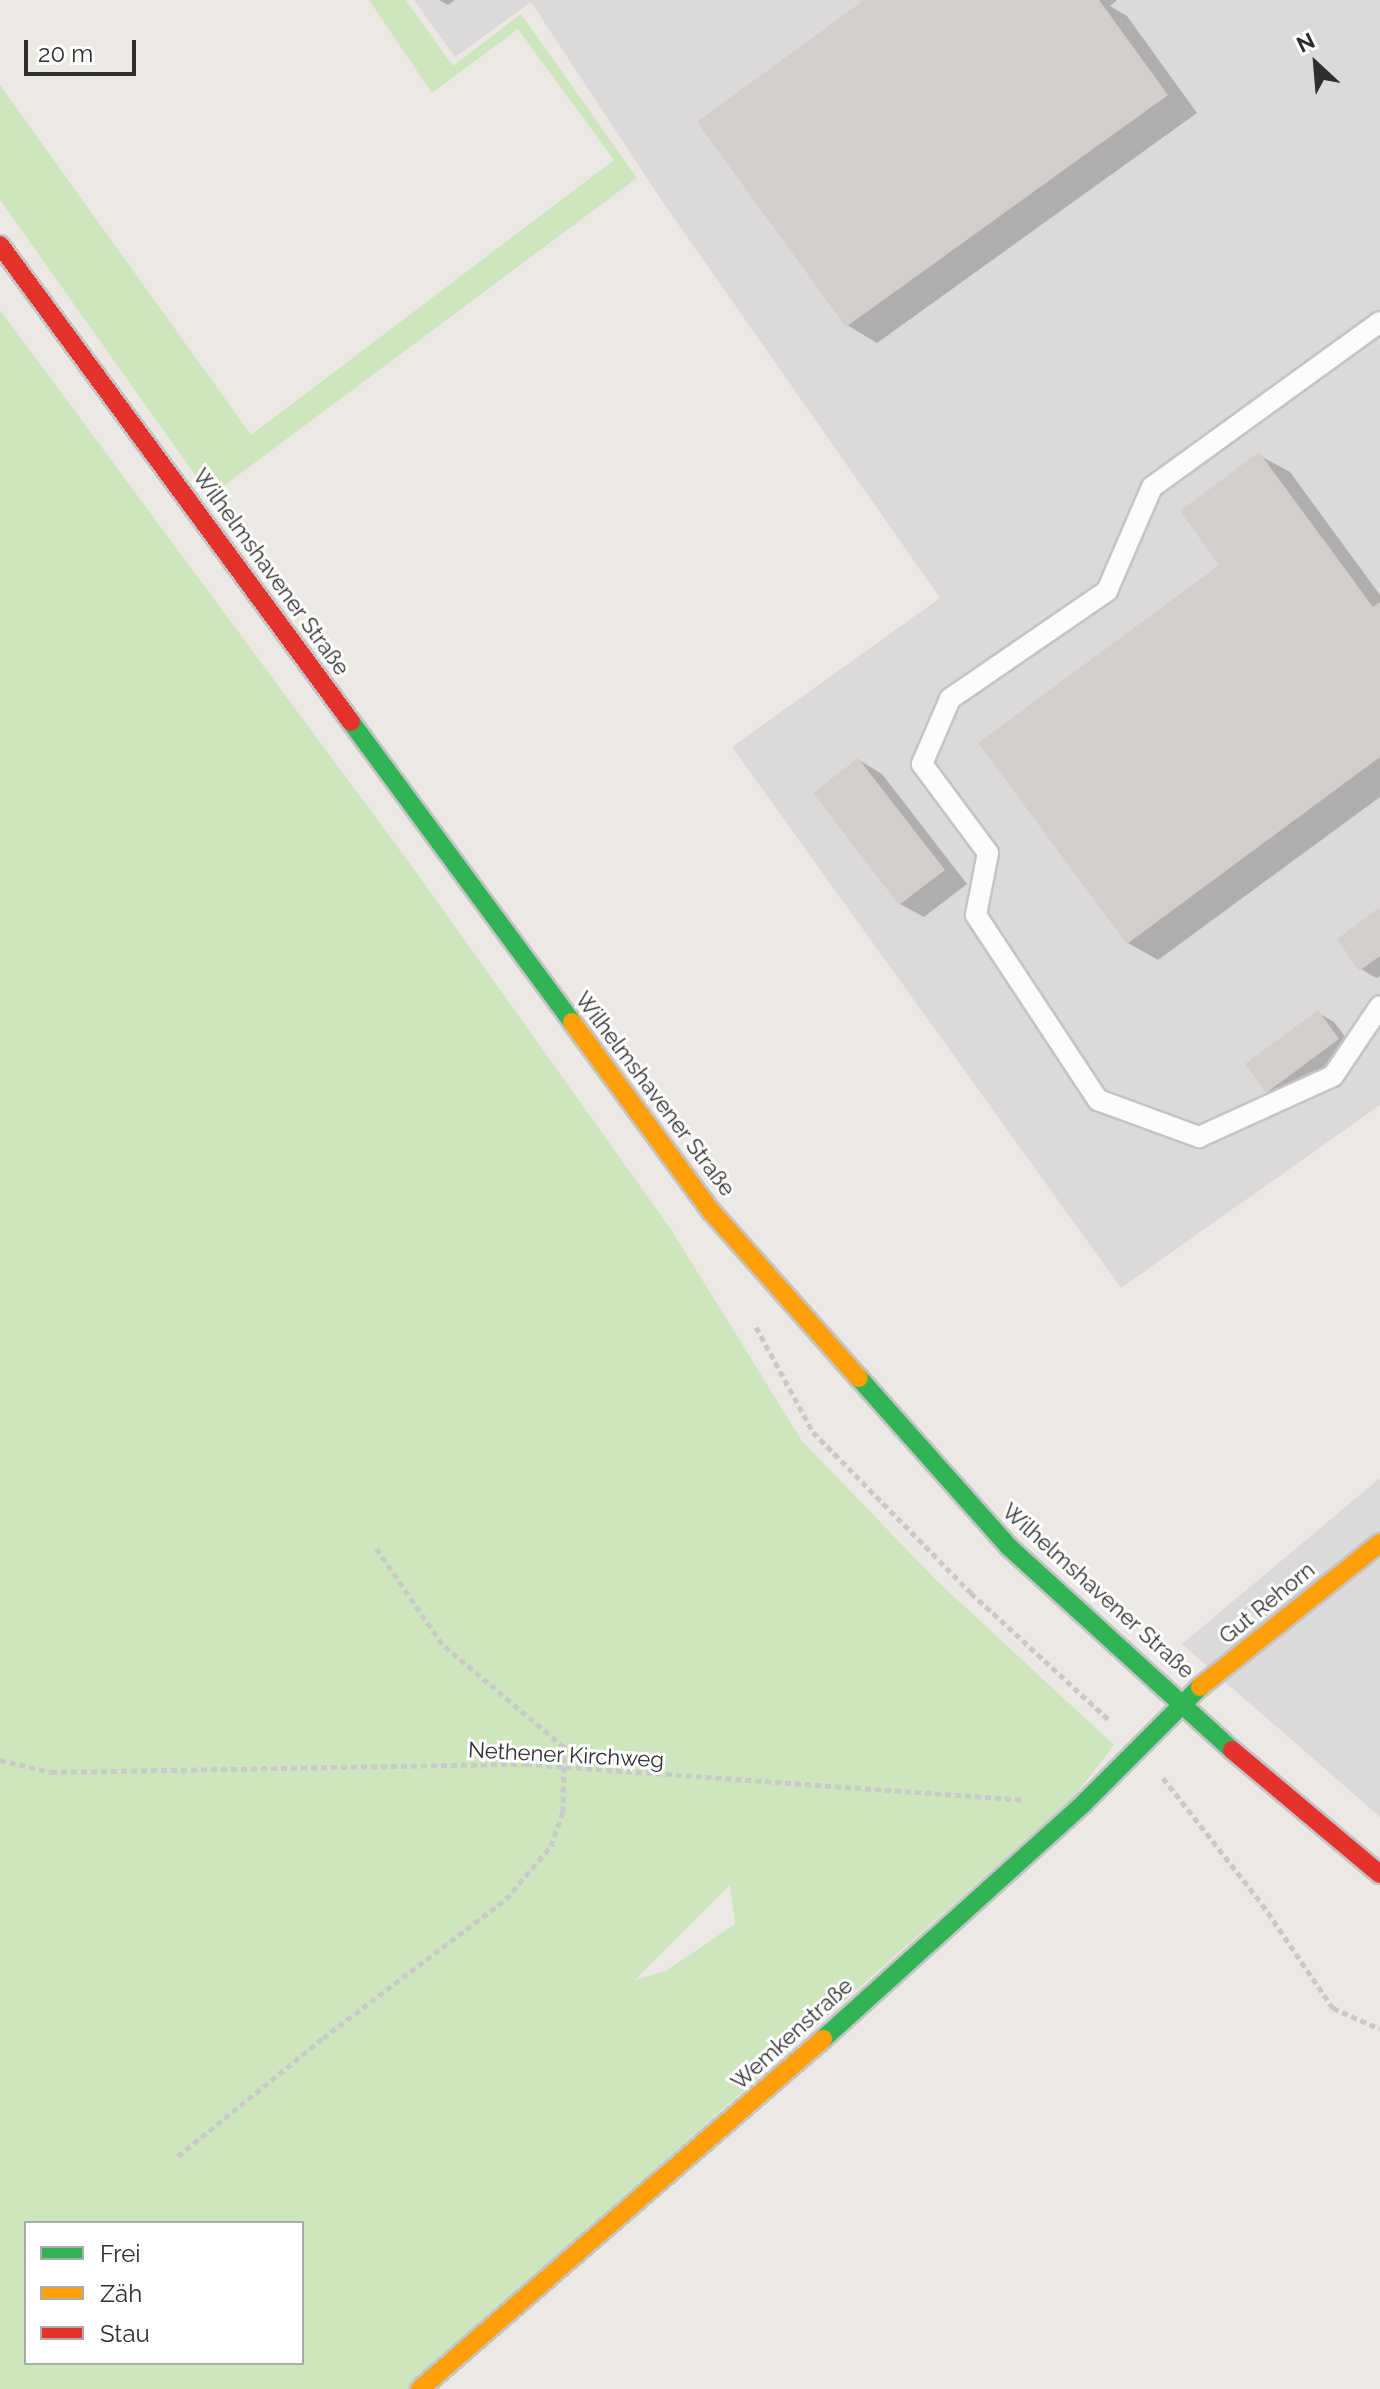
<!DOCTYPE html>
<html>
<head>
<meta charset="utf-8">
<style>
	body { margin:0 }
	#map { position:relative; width:1380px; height:2389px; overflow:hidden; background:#ece8e4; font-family:Raleway,sans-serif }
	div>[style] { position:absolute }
	.industrial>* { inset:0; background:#dcd9db }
	.green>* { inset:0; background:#cee6be }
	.shadow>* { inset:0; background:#0003 }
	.building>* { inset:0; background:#d1cecb }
	.path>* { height:5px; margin-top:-2.5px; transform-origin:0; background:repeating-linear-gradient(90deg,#c9c9c8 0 6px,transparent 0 10px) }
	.roads { filter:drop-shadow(2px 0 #c5c4c5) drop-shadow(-2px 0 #c5c4c5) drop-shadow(0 2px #c5c4c5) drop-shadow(0 -2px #c5c4c5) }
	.lane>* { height:20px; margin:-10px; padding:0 10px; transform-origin:10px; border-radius:10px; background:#fcfcfb }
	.fast>* { height:18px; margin:-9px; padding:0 9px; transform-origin:9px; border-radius:9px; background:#30b455 }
	.slow>* { height:18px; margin:-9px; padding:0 9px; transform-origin:9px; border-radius:9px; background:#ff9f0a }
	.jam>* { height:18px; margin:-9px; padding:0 9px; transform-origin:9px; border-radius:9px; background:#e5322d }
	span { translate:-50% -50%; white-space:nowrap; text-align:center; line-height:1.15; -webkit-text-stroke:6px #fff; paint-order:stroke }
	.street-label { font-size:22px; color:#2e2e2e }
	.legend { position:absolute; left:24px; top:2221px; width:280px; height:144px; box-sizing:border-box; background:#fff; border:2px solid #ababab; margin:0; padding:10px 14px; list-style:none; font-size:24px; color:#2e2e2e }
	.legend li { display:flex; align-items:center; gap:16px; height:40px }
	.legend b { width:40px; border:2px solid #ababab }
	.north { position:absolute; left:1276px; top:24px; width:80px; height:80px; -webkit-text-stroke:6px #fff; paint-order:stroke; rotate:334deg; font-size:22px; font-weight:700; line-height:32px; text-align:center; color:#2e2e2e }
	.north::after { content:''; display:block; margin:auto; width:28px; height:36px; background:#2e2e2e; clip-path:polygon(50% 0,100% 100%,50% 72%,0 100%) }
	.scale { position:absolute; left:24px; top:40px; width:112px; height:36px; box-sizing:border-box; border:4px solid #2e2e2e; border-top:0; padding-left:10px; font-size:24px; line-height:28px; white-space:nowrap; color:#2e2e2e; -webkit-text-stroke:6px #fff; paint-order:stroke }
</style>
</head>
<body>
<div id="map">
	<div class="industrial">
		<i style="clip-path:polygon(414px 0,1380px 0,1380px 1105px,1121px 1288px,732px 747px,940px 598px,660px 198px,531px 2px,455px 57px)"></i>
		<i style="clip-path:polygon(1380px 1478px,1380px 1817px,1182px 1644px)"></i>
	</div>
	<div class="green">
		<i style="clip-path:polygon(369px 0,406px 0,453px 66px,521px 14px,637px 178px,210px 496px,0 200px,0 85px,251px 435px,614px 160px,518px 29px,432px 93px)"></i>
		<i style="clip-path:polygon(evenodd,0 310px,411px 865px,672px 1231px,802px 1441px,937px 1581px,1114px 1745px,1075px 1796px,408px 2389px,0 2389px,0 310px,730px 1885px,735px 1924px,666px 1971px,635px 1980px,730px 1885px,0 310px,26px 2223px,302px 2223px,302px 2363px,26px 2363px,26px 2223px)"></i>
	</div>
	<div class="shadow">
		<i style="clip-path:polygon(439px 0,455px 0,448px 5px)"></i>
		<i style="clip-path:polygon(867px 0,1117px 0,1110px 6px,1127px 16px,1197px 113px,877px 343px,847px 325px)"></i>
		<i style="clip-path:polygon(1259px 455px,1290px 472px,1380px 595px,1380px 797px,1158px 960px,1128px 943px,1222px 566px)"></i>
		<i style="clip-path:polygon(859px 760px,882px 774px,967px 884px,924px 917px,900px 904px)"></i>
		<i style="clip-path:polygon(1380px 910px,1380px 976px,1376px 978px,1361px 969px)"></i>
		<i style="clip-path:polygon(1318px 1013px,1334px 1022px,1354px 1049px,1283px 1100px,1267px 1092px)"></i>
	</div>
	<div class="building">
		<i style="clip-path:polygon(864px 0,1099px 0,1168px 95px,846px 327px,697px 122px)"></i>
		<i style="clip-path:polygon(1259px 452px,1373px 607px,1380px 602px,1380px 757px,1127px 944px,978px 743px,1219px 565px,1180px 511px)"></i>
		<i style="clip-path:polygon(858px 758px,945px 870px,899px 905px,813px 793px)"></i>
		<i style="clip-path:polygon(1380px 907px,1380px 956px,1359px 971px,1337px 939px)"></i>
		<i style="clip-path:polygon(1318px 1010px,1339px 1039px,1266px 1093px,1245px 1064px)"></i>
	</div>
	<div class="path">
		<i style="left:756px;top:1327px;width:119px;rotate:61.5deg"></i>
		<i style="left:813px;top:1432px;width:226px;rotate:45.5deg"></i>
		<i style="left:971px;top:1593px;width:189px;rotate:42.6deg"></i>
		<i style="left:0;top:1760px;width:52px;rotate:13.2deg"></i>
		<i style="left:51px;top:1772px;width:475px;rotate:-1deg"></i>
		<i style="left:526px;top:1764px;width:499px;rotate:4.1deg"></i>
		<i style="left:1163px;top:1778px;width:160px;rotate:51.8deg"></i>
		<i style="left:1262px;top:1904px;width:126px;rotate:55.7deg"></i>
		<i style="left:1333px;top:2008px;width:51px;rotate:24.1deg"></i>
		<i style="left:178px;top:2156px;width:187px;rotate:-39.1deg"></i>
		<i style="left:323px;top:2038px;width:230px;rotate:-37.2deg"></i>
		<i style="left:506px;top:1899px;width:70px;rotate:-49.7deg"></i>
		<i style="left:551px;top:1846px;width:36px;rotate:-71deg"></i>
		<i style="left:563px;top:1812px;width:65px;rotate:-89.1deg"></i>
		<i style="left:564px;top:1747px;width:160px;rotate:-139.8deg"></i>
		<i style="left:442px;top:1644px;width:119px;rotate:-124.4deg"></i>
	</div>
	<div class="roads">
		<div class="lane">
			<i style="left:1380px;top:322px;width:281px;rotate:144.1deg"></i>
			<i style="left:1152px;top:487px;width:113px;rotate:113.4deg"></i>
			<i style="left:1107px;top:591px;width:191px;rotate:145.5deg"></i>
			<i style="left:950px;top:699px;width:71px;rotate:113.3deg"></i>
			<i style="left:922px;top:764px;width:111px;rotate:53.4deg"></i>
			<i style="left:988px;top:853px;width:63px;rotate:101deg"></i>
			<i style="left:976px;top:915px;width:222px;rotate:56.6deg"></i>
			<i style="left:1098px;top:1100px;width:108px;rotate:20.1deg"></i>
			<i style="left:1199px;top:1137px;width:147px;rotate:-24.5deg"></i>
			<i style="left:1333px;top:1076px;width:84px;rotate:-56.1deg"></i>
		</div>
		<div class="fast">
			<i style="left:351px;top:722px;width:373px;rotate:53.6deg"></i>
			<i style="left:859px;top:1378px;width:226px;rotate:48.4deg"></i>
			<i style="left:1009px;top:1547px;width:302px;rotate:42.3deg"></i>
			<i style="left:823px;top:2039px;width:350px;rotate:-42.1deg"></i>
			<i style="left:1083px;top:1804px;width:165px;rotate:-45deg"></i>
		</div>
		<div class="slow">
			<i style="left:572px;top:1022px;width:235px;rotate:53.7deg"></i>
			<i style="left:711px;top:1211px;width:223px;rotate:48.5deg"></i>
			<i style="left:1200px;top:1687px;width:231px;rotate:-38.7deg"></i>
			<i style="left:420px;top:2389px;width:534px;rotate:-40.97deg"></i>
		</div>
		<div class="jam">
			<i style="left:0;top:245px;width:592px;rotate:53.65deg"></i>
			<i style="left:1232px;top:1750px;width:193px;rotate:40deg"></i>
		</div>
	</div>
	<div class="street-label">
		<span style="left:271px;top:572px;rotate:54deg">Wilhelmshavener Straße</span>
		<span style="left:655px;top:1094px;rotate:53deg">Wilhelmshavener Straße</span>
		<span style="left:1098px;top:1591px;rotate:42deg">Wilhelmshavener Straße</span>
		<span style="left:1267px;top:1603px;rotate:-39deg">Gut Rehorn</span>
		<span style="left:566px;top:1755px;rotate:3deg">Nethener Kirchweg</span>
		<span style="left:792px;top:2034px;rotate:-42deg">Wemkenstraße</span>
	</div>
	<ul class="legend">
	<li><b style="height:10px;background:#30b455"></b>Frei</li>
	<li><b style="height:10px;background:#ff9f0a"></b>Zäh</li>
	<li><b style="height:10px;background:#e5322d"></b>Stau</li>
	</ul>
	<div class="north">N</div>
	<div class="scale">20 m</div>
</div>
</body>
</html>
